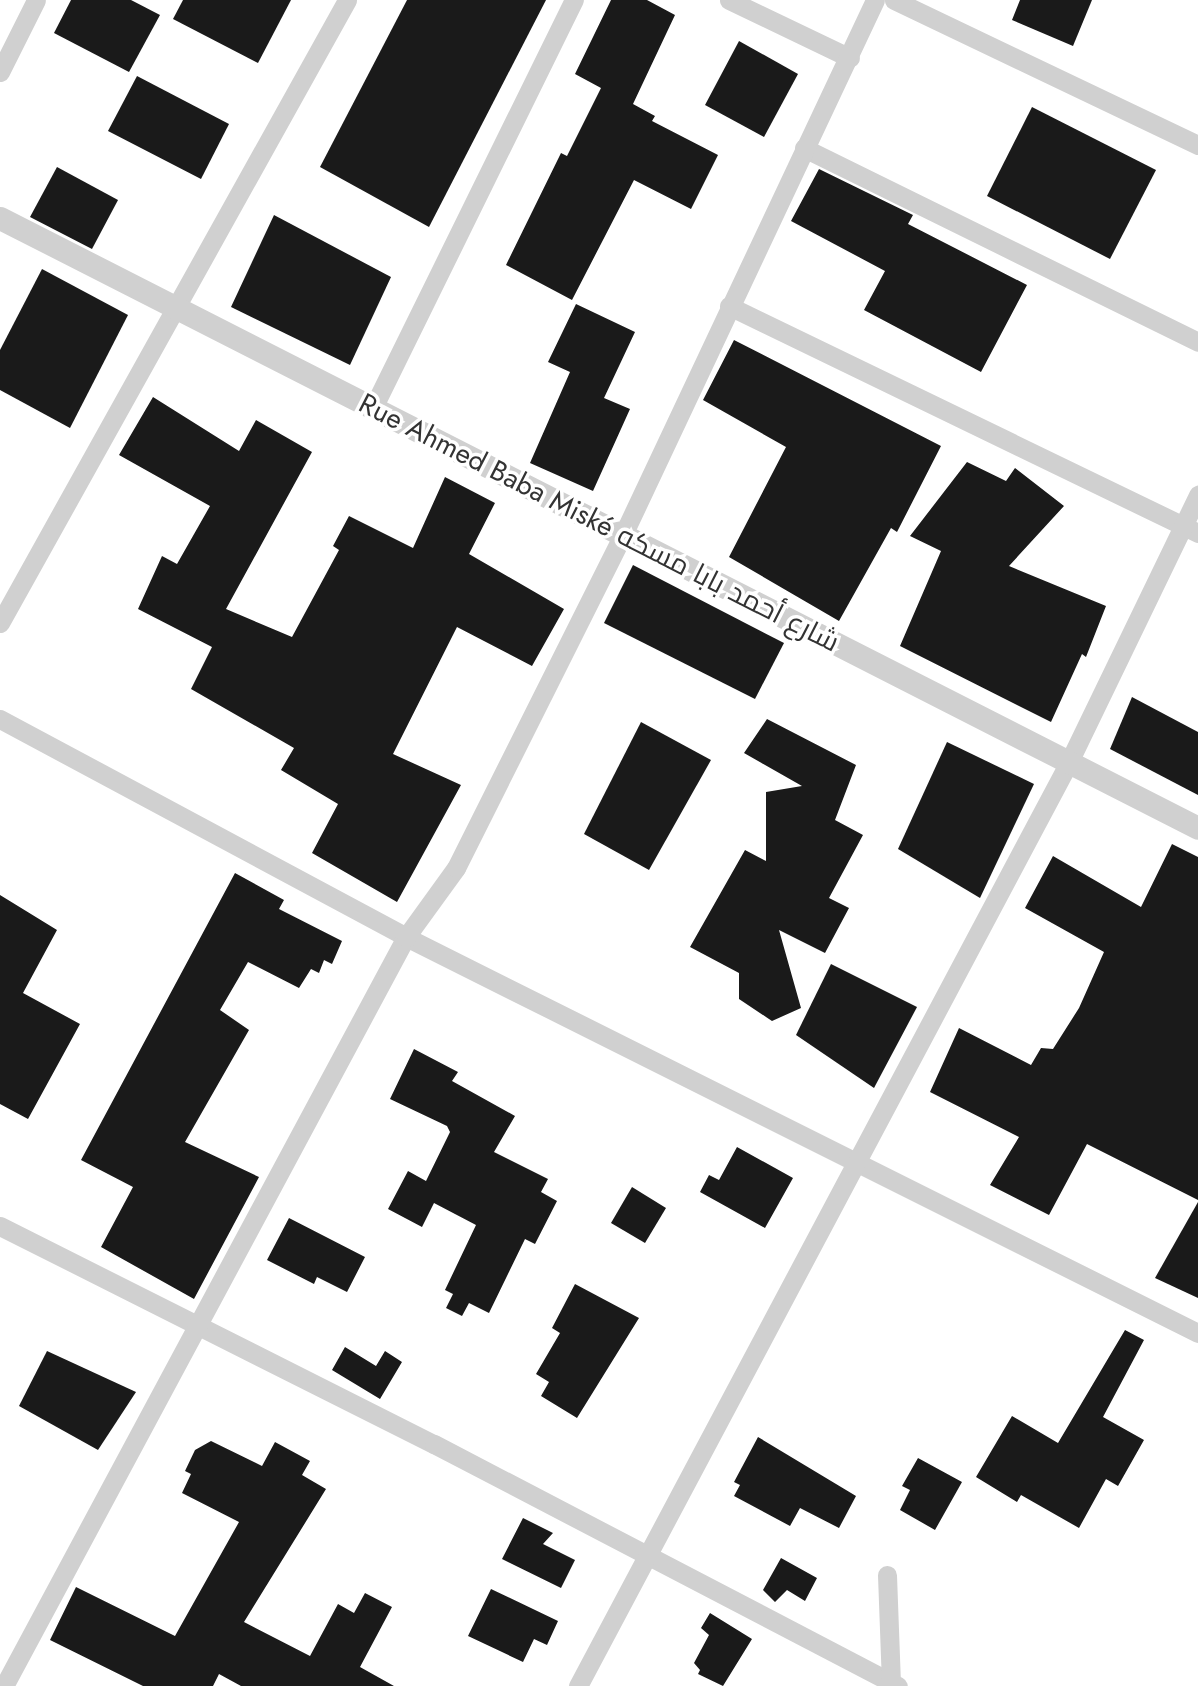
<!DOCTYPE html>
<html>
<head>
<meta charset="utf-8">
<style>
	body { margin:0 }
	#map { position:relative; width:1198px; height:1686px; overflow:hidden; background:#fff; font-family:Jost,Cairo,sans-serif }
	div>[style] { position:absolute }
	.building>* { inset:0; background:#1a1a1a }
	.minor>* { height:19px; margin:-9.5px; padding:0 9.5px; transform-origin:9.5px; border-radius:9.5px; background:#d0d0d0 }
	.tertiary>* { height:23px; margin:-11.5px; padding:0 11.5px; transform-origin:11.5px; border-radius:11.5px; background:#d0d0d0 }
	span { translate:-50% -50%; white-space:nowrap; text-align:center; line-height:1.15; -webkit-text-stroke:7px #fff; paint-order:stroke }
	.street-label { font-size:28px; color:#333 }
</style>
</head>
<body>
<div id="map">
	<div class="building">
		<i style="clip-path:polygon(71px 0,131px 0,160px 15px,129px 72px,54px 33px)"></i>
		<i style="clip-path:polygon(183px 0,291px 0,258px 63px,173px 19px)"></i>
		<i style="clip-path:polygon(407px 0,546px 0,429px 227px,320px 167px)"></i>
		<i style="clip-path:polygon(611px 0,647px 0,675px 15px,633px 104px,655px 116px,652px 121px,718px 155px,691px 209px,634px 180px,572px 300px,506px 265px,561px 153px,567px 156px,601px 88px,575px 74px)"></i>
		<i style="clip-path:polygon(1020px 0,1092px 0,1073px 46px,1012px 20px)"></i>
		<i style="clip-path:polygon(739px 41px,798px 74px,764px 137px,705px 105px)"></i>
		<i style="clip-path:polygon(137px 76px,229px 124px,201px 179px,108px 131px)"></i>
		<i style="clip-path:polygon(1032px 107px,1156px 170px,1110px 259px,987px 196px)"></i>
		<i style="clip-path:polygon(57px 167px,118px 200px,92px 249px,30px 217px)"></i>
		<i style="clip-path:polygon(819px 169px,913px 215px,908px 224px,1027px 285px,981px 372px,864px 310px,885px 271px,791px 221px)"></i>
		<i style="clip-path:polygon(274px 215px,391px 277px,350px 365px,231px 307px)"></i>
		<i style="clip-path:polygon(42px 269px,128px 315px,70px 428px,0 390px,0 350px)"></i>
		<i style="clip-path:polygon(576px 304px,635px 332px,604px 398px,630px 409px,593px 491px,530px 463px,570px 372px,548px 362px)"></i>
		<i style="clip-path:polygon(734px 340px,941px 446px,897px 532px,891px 528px,839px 621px,729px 557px,786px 447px,703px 400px)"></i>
		<i style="clip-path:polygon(153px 397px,239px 451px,256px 420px,312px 452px,226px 609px,292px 637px,339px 550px,333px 546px,349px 516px,413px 548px,445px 477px,495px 503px,469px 554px,564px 609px,532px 666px,457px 627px,393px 754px,461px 785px,397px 902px,312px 853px,338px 804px,281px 770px,294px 748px,191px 689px,212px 647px,138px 609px,162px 556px,177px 564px,210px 506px,119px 455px)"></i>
		<i style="clip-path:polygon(967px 462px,1006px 481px,1015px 468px,1064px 506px,1009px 566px,1106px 606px,1086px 657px,1082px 654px,1051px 722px,900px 646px,941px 551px,910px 536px)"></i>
		<i style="clip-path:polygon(633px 565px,784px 643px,755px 699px,604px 623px)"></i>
		<i style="clip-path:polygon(1132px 697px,1198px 732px,1198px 795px,1110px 749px)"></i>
		<i style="clip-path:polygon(767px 719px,856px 765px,835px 820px,863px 835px,829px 898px,849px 908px,825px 953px,779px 930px,801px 1008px,772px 1021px,739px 999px,739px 973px,690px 947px,745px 850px,766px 861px,766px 792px,802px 786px,744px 753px)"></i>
		<i style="clip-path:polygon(641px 722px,711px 760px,649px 870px,584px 834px)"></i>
		<i style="clip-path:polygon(947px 742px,1034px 784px,980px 898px,898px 849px)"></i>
		<i style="clip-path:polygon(1172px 844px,1198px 857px,1198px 1200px,1087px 1144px,1049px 1215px,990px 1185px,1019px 1137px,930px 1092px,959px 1028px,1031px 1065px,1041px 1048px,1053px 1049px,1079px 1008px,1104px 952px,1025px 908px,1053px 856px,1141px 907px)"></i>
		<i style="clip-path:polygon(235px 873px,284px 900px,279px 909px,342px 941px,332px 964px,324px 960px,319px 973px,311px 969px,299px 988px,248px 962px,220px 1010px,249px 1030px,185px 1142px,259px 1177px,194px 1299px,101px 1247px,133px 1187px,81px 1160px)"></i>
		<i style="clip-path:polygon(0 895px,57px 930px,23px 993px,80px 1024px,28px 1119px,0 1104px)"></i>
		<i style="clip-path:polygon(831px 964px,917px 1007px,874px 1088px,796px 1035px)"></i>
		<i style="clip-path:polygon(414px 1049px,458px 1072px,452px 1081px,515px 1116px,494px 1152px,548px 1179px,541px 1192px,557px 1201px,535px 1244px,525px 1239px,489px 1313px,469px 1303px,462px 1316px,446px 1308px,453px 1294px,445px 1290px,476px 1225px,434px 1203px,422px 1227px,388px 1209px,408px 1171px,426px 1181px,450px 1132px,447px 1126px,390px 1099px)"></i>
		<i style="clip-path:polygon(737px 1147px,793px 1178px,765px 1228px,700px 1192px,709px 1175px,719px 1180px)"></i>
		<i style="clip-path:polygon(632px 1187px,666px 1208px,645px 1243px,611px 1223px)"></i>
		<i style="clip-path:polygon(1198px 1202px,1198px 1298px,1155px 1278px)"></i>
		<i style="clip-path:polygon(289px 1218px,365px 1257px,347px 1292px,317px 1277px,314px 1284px,267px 1260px)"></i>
		<i style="clip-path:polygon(575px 1284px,639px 1318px,577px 1418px,541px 1396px,549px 1382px,536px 1374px,560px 1333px,552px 1328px)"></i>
		<i style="clip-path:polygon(1125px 1330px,1144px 1340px,1103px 1417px,1144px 1440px,1118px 1486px,1106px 1479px,1079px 1528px,1021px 1495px,1017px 1502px,976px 1477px,1012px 1416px,1058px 1443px)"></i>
		<i style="clip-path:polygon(345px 1347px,376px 1366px,385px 1351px,402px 1362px,380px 1399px,332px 1370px)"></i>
		<i style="clip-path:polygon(47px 1351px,136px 1392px,98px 1450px,19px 1406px)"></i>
		<i style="clip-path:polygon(758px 1437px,856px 1496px,839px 1528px,800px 1508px,790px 1526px,734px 1496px,740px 1485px,734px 1482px)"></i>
		<i style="clip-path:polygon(211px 1441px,262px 1466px,275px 1442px,310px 1461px,302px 1475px,326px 1489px,244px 1622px,310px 1656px,338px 1604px,354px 1613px,365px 1593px,392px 1607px,360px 1667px,394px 1686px,241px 1686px,219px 1674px,213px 1686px,143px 1686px,50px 1640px,76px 1587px,175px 1636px,239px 1522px,182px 1493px,191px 1474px,185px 1471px,195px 1450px)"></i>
		<i style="clip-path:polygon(918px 1458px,962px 1482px,935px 1530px,900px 1510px,910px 1490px,902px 1486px)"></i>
		<i style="clip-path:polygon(523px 1518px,553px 1533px,543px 1544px,575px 1560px,561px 1588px,502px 1559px)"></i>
		<i style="clip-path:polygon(781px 1558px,817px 1578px,805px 1601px,787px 1590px,775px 1602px,763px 1590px)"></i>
		<i style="clip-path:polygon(491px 1589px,558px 1621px,547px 1645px,534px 1639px,523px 1662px,468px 1636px)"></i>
		<i style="clip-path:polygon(710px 1613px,752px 1639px,723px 1686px,698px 1674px,700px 1670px,694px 1663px,709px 1635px,701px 1628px)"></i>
	</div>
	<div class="minor">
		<i style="left:729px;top:0;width:134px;rotate:25.6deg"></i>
		<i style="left:894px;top:0;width:337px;rotate:25.5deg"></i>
		<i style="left:0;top:72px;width:80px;rotate:-63.4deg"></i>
		<i style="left:804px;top:148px;width:439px;rotate:26.2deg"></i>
		<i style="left:729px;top:306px;width:521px;rotate:25.83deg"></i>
		<i style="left:373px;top:408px;width:455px;rotate:-63.8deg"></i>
		<i style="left:0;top:623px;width:713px;rotate:-60.88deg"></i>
		<i style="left:0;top:719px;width:461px;rotate:28.2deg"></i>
		<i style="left:406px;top:937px;width:885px;rotate:26.57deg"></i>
		<i style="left:0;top:1226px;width:486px;rotate:26.7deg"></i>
		<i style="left:434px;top:1444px;width:523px;rotate:27.54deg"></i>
		<i style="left:887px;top:1575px;width:107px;rotate:87.9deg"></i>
		<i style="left:4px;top:1686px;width:850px;rotate:-61.78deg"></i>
		<i style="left:406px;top:937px;width:85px;rotate:-54.1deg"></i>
		<i style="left:456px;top:868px;width:373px;rotate:-63.4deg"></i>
		<i style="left:623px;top:535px;width:591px;rotate:-64.78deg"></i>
		<i style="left:578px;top:1686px;width:1046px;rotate:-62.01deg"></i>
		<i style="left:1069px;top:762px;width:297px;rotate:-64.2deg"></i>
	</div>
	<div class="tertiary">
		<i style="left:0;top:218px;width:1344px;rotate:26.98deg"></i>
	</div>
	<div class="street-label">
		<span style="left:599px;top:523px;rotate:27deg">Rue Ahmed Baba Miské شارع أحمد بابا مسكه</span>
	</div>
</div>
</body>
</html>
